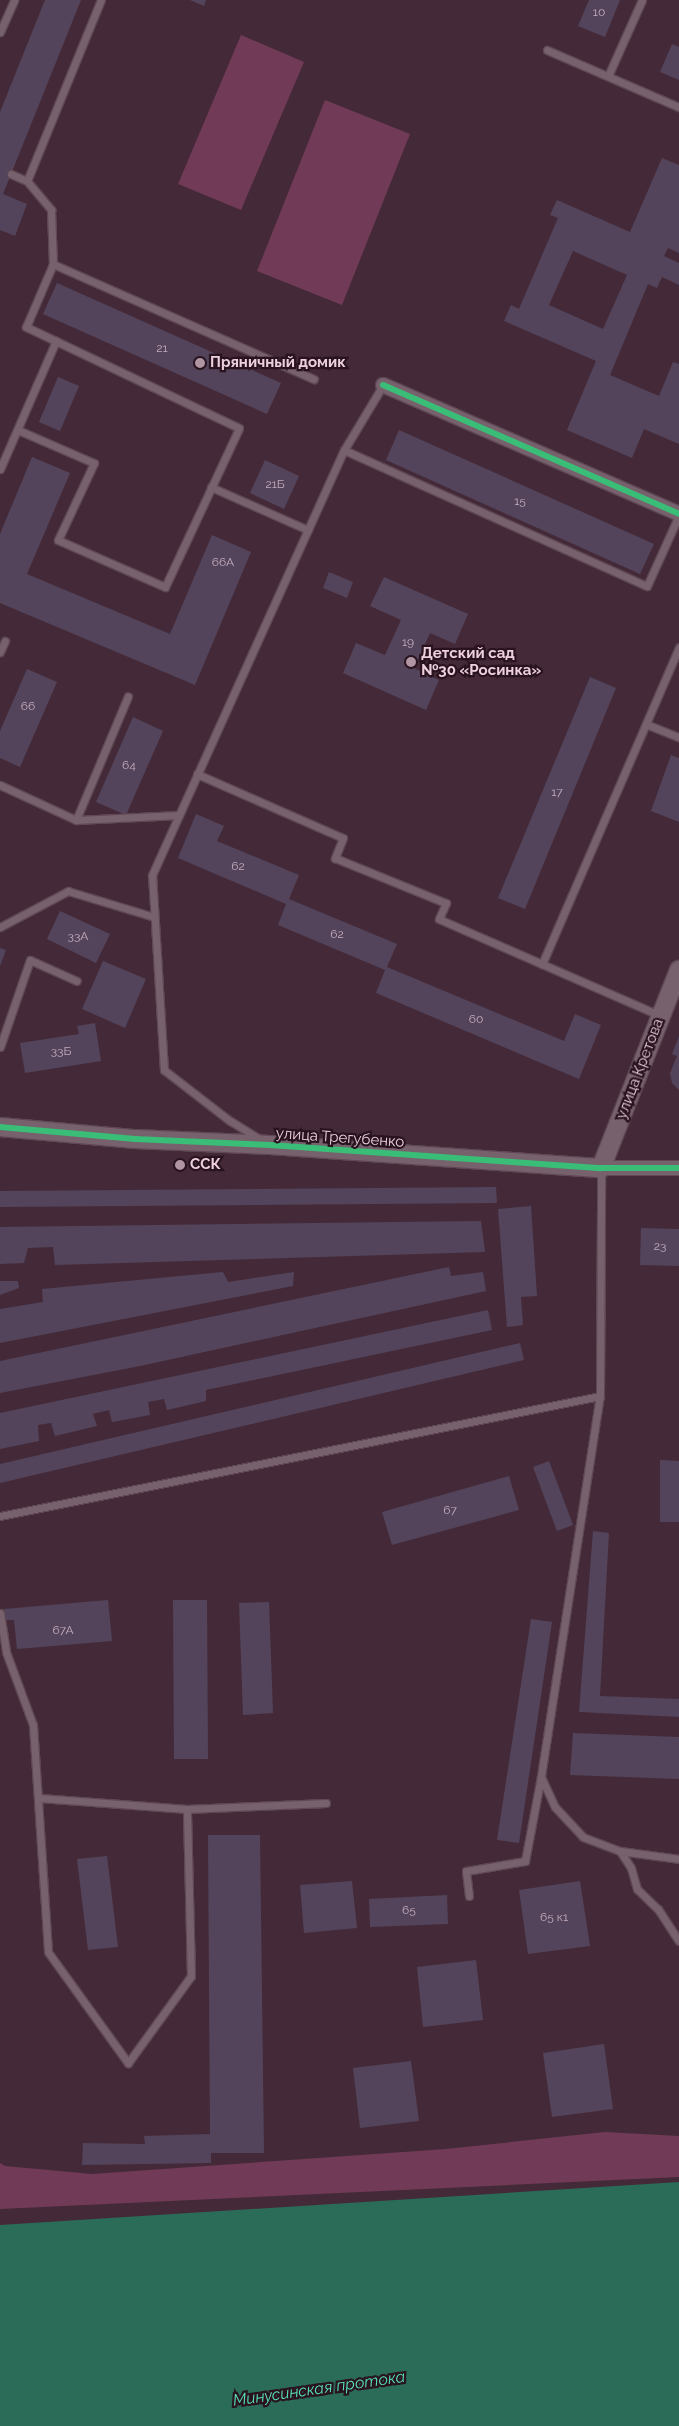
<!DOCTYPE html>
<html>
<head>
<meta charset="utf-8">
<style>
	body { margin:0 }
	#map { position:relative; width:679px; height:2426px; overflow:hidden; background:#442a38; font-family:Raleway,sans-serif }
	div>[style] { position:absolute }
	.green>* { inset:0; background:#713a57 }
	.water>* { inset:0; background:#2b6c58 }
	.building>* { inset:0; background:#53445b }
	.roads { filter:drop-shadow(1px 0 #5f4854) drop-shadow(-1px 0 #5f4854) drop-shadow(0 1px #5f4854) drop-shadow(0 -1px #5f4854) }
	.service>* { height:7px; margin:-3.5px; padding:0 3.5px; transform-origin:3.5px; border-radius:3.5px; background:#77616c }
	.minor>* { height:14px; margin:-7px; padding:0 7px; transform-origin:7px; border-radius:7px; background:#77616c }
	.tertiary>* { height:18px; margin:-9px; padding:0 9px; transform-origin:9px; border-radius:9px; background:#77616c }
	.cycleway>* { height:6px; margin:-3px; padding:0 3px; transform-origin:3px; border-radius:3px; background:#3abd76 }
	.dots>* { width:14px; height:14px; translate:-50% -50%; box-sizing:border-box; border:2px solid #28131e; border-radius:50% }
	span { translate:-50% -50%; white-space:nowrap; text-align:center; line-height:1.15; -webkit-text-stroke:4.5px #28131e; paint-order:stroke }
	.number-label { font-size:12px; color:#c6acbc }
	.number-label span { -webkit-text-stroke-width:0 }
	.poi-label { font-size:15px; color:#edcfdd; font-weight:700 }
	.left { translate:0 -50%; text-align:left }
	.street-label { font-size:15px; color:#edcfdd }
	.water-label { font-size:16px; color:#58e2b5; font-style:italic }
</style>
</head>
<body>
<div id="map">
	<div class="green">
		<i style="clip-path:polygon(241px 35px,304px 62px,241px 210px,178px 184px)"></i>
		<i style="clip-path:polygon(325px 100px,410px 134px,342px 305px,257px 271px)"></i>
		<i style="clip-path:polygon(605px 2132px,679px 2136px,679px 2177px,0 2209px,0 2163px,5px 2166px,92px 2174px,446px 2149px)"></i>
	</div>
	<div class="water">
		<i style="clip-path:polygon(679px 2182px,679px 2426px,0 2426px,0 2225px)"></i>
	</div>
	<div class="building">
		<i style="clip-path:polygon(45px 0,81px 0,3px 194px,27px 204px,15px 236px,0 230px,0 112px)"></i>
		<i style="clip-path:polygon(190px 0,206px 0,204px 6px)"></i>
		<i style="clip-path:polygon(589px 0,620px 0,605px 37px,578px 26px)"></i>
		<i style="clip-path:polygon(672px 44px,679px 47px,679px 80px,660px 72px)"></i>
		<i style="clip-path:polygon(evenodd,662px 158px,679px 165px,679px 253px,668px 248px,664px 256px,679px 263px,679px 285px,662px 277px,657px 288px,648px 284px,610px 375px,659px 396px,673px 362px,679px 364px,679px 444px,644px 429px,632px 458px,567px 430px,596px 361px,504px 321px,511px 305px,519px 309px,558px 218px,550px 215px,557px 200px,630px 232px,662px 158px,573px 251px,627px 275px,603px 329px,549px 305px,573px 251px)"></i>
		<i style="clip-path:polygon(57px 283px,281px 383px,267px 414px,43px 314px)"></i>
		<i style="clip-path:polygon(58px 377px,79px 386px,60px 431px,39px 422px)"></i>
		<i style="clip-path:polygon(399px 430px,654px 544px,640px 574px,386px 460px)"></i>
		<i style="clip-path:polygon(32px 457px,70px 473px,27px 574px,170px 634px,212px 535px,251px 552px,195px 685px,0 603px,0 534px)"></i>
		<i style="clip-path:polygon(265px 460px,299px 476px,284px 509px,250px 493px)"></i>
		<i style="clip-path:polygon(329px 572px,353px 582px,347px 598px,323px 588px)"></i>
		<i style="clip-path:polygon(384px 577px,468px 614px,455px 644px,430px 633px,414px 668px,439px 680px,426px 710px,343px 673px,356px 643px,385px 655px,401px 620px,370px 606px)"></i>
		<i style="clip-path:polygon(27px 669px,57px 682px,20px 767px,0 758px,0 731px)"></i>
		<i style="clip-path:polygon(590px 677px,616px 688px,525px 909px,498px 898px)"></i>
		<i style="clip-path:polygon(133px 717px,163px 731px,126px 815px,96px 802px)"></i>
		<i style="clip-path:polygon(671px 755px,679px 758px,679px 822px,651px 811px)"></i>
		<i style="clip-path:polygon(196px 814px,224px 826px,217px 841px,299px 875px,289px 899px,397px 944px,387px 967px,564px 1041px,575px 1014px,601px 1025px,579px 1079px,376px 993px,385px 970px,278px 925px,286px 904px,178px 858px)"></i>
		<i style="clip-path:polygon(60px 911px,110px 934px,96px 963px,47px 939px)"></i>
		<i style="clip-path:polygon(0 948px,6px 950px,0 966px)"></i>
		<i style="clip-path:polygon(103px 961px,146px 979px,125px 1028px,82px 1009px)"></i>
		<i style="clip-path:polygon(95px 1023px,101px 1061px,25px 1073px,20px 1043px,79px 1034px,77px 1026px)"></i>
		<i style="clip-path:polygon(679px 1036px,679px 1090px,672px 1083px,670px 1073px,677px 1056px,672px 1054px)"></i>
		<i style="clip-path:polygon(496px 1187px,497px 1203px,0 1207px,0 1191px)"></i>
		<i style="clip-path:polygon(531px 1206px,537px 1296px,521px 1297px,523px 1325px,507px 1327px,498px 1209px)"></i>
		<i style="clip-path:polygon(481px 1221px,485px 1252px,55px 1265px,53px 1247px,28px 1248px,24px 1263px,0 1264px,0 1227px)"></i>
		<i style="clip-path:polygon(641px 1228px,679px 1229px,679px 1266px,640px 1265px)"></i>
		<i style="clip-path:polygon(449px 1267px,451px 1276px,483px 1272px,486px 1291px,140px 1366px,0 1393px,0 1361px)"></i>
		<i style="clip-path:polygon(223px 1272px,228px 1282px,294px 1272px,293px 1286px,0 1343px,0 1309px,43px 1302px,42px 1289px)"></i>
		<i style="clip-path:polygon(0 1281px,18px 1281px,19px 1288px,0 1295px)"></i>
		<i style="clip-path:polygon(488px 1310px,492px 1330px,206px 1390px,206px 1401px,167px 1410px,164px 1399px,148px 1402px,150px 1415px,112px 1422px,109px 1410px,93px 1414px,97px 1426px,55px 1436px,51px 1423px,38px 1425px,39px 1441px,0 1449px,0 1413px)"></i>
		<i style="clip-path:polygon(520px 1343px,524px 1360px,0 1483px,0 1464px)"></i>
		<i style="clip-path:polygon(660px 1460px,679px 1461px,679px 1522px,660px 1522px)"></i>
		<i style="clip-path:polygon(549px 1461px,573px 1525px,557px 1531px,533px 1467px)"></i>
		<i style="clip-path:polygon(509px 1476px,519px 1510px,392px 1545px,382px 1512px)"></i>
		<i style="clip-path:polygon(593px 1531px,609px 1533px,600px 1696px,679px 1699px,679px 1717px,579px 1712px)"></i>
		<i style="clip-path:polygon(108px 1600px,112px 1641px,17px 1649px,14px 1620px,6px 1620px,4px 1609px)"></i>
		<i style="clip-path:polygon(173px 1600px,207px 1600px,208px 1759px,174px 1759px)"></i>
		<i style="clip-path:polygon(269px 1602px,273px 1713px,243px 1715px,239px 1603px)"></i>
		<i style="clip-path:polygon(531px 1619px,552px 1622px,519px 1843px,497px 1840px)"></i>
		<i style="clip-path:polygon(573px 1733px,679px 1737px,679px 1779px,570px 1775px)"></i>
		<i style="clip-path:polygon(208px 1835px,260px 1835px,264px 2153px,211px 2153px,211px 2163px,82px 2165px,83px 2143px,145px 2144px,144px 2136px,210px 2134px)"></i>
		<i style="clip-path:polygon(107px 1856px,118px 1947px,88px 1950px,77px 1859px)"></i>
		<i style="clip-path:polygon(352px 1881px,357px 1928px,304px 1933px,300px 1885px)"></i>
		<i style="clip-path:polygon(580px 1881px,590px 1946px,528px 1954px,519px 1890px)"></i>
		<i style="clip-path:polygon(447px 1895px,448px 1924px,370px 1927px,369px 1899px)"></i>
		<i style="clip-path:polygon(476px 1960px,483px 2020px,423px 2027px,417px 1967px)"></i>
		<i style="clip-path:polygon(604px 2044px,613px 2109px,552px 2117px,543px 2053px)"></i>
		<i style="clip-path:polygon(411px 2061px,419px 2121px,360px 2128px,353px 2068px)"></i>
	</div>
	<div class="roads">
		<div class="service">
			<i style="left:0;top:32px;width:35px;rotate:-66deg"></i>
			<i style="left:547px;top:50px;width:144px;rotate:23.4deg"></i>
			<i style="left:608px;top:76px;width:83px;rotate:-65.9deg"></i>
			<i style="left:11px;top:174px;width:17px;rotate:24deg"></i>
			<i style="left:27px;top:181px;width:38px;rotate:50deg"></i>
			<i style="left:51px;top:210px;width:54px;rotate:87.9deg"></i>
			<i style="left:53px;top:264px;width:285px;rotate:23.8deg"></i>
			<i style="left:27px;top:181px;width:196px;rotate:-67.8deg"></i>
			<i style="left:18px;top:430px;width:83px;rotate:23.5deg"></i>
			<i style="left:94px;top:463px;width:85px;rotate:115.1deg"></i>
			<i style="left:58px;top:540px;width:117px;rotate:23.7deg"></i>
			<i style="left:165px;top:587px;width:175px;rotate:-65deg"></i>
			<i style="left:239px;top:428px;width:236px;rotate:-154.6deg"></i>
			<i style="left:26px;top:327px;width:69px;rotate:-66.8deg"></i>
			<i style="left:344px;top:450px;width:332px;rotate:24.2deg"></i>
			<i style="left:647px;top:586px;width:78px;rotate:-65.7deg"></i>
			<i style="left:0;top:469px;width:140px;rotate:-66.4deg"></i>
			<i style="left:211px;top:487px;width:106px;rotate:23.9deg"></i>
			<i style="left:0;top:652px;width:12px;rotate:-66deg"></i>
			<i style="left:646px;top:724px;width:35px;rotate:22deg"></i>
			<i style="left:197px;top:774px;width:159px;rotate:23.7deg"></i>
			<i style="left:343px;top:838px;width:22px;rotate:112deg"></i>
			<i style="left:335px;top:858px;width:120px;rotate:22.1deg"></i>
			<i style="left:446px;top:903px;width:17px;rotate:114deg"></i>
			<i style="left:439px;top:919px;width:112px;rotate:23.6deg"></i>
			<i style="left:542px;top:964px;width:345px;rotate:-66.6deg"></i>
			<i style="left:0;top:785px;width:84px;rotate:24.7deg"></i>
			<i style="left:76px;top:820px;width:103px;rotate:-2.8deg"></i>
			<i style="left:76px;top:820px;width:134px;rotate:-67.2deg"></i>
			<i style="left:0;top:927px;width:77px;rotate:-27.9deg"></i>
			<i style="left:68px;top:891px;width:90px;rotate:16.8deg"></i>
			<i style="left:542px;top:964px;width:130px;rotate:23.6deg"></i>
			<i style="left:0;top:1047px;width:92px;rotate:-71deg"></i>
			<i style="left:30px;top:960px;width:51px;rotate:24.1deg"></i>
			<i style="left:261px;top:1140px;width:36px;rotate:-148deg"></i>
			<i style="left:230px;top:1121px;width:83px;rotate:-142.3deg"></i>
			<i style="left:164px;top:1070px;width:195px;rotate:-93.5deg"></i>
			<i style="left:152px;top:875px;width:466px;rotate:-65.7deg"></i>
			<i style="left:344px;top:450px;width:76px;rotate:-59deg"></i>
			<i style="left:0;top:1516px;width:612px;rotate:-11.31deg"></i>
			<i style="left:0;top:1613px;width:39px;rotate:81deg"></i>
			<i style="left:6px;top:1652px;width:78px;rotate:69.7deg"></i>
			<i style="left:33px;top:1725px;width:227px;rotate:86.2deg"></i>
			<i style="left:48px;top:1952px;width:137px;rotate:54.2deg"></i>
			<i style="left:128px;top:2063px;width:107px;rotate:-54.1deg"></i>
			<i style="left:191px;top:1976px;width:167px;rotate:-91.4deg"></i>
			<i style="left:187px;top:1809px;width:148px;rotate:-175.7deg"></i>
			<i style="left:541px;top:1777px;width:33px;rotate:65deg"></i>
			<i style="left:555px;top:1807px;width:41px;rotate:47deg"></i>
			<i style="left:583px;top:1837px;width:40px;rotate:21deg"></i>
			<i style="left:620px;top:1851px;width:20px;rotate:57deg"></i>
			<i style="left:631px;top:1868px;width:22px;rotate:74deg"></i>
			<i style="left:637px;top:1889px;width:29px;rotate:44deg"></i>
			<i style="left:658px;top:1909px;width:38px;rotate:57deg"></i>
			<i style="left:187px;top:1809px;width:139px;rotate:-2.5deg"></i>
			<i style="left:620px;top:1851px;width:60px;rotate:7.7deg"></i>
			<i style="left:469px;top:1896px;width:25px;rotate:-97deg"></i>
			<i style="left:466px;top:1871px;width:60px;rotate:-9.6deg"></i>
			<i style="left:525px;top:1861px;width:86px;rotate:-79.3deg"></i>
			<i style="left:541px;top:1776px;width:385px;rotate:-81.2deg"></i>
			<i style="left:600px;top:1396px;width:228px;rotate:-89.7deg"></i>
		</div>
		<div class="minor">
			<i style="left:383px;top:385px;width:323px;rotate:23.5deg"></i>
			<i style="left:601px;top:1168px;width:78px"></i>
		</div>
		<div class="tertiary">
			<i style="left:0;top:1127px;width:136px;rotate:5.1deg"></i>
			<i style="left:135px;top:1139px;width:135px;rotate:2.5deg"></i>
			<i style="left:270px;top:1145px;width:332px;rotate:4deg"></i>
			<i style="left:601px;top:1168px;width:213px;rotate:-68.5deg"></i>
		</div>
	</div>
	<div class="cycleway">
		<i style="left:383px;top:385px;width:323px;rotate:23.5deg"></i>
		<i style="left:0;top:1127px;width:136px;rotate:5.1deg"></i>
		<i style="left:135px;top:1139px;width:135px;rotate:2.5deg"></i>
		<i style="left:270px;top:1145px;width:332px;rotate:4deg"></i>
		<i style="left:601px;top:1168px;width:78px"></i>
	</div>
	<div class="dots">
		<i style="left:200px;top:363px;background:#b295a3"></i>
		<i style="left:411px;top:662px;background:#b295a3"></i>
		<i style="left:180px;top:1165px;background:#b295a3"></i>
	</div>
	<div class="number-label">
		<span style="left:599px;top:13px">10</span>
		<span style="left:162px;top:349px">21</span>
		<span style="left:275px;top:485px">21Б</span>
		<span style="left:520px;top:502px">15</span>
		<span style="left:223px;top:563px">66А</span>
		<span style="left:408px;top:643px">19</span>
		<span style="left:28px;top:707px">66</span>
		<span style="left:129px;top:766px">64</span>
		<span style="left:557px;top:793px">17</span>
		<span style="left:238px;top:867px">62</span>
		<span style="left:337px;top:935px">62</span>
		<span style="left:78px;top:937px">33А</span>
		<span style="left:476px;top:1020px">60</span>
		<span style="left:61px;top:1052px">33Б</span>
		<span style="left:660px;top:1247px">23</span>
		<span style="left:450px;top:1511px">67</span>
		<span style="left:63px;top:1631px">67А</span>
		<span style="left:409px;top:1911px">65</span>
		<span style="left:554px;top:1918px">65 к1</span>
	</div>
	<div class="poi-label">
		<span class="left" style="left:210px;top:363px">Пряничный домик</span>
		<span class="left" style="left:421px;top:662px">Детский сад<br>№30 «Росинка»</span>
		<span class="left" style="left:190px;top:1165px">ССК</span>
	</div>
	<div class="street-label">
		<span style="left:640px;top:1069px;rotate:-69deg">улица Кретова</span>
		<span style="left:340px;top:1138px;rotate:4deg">улица Трегубенко</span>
	</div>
	<div class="water-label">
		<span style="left:319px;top:2389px;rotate:-8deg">Минусинская протока</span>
	</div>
</div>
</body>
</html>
